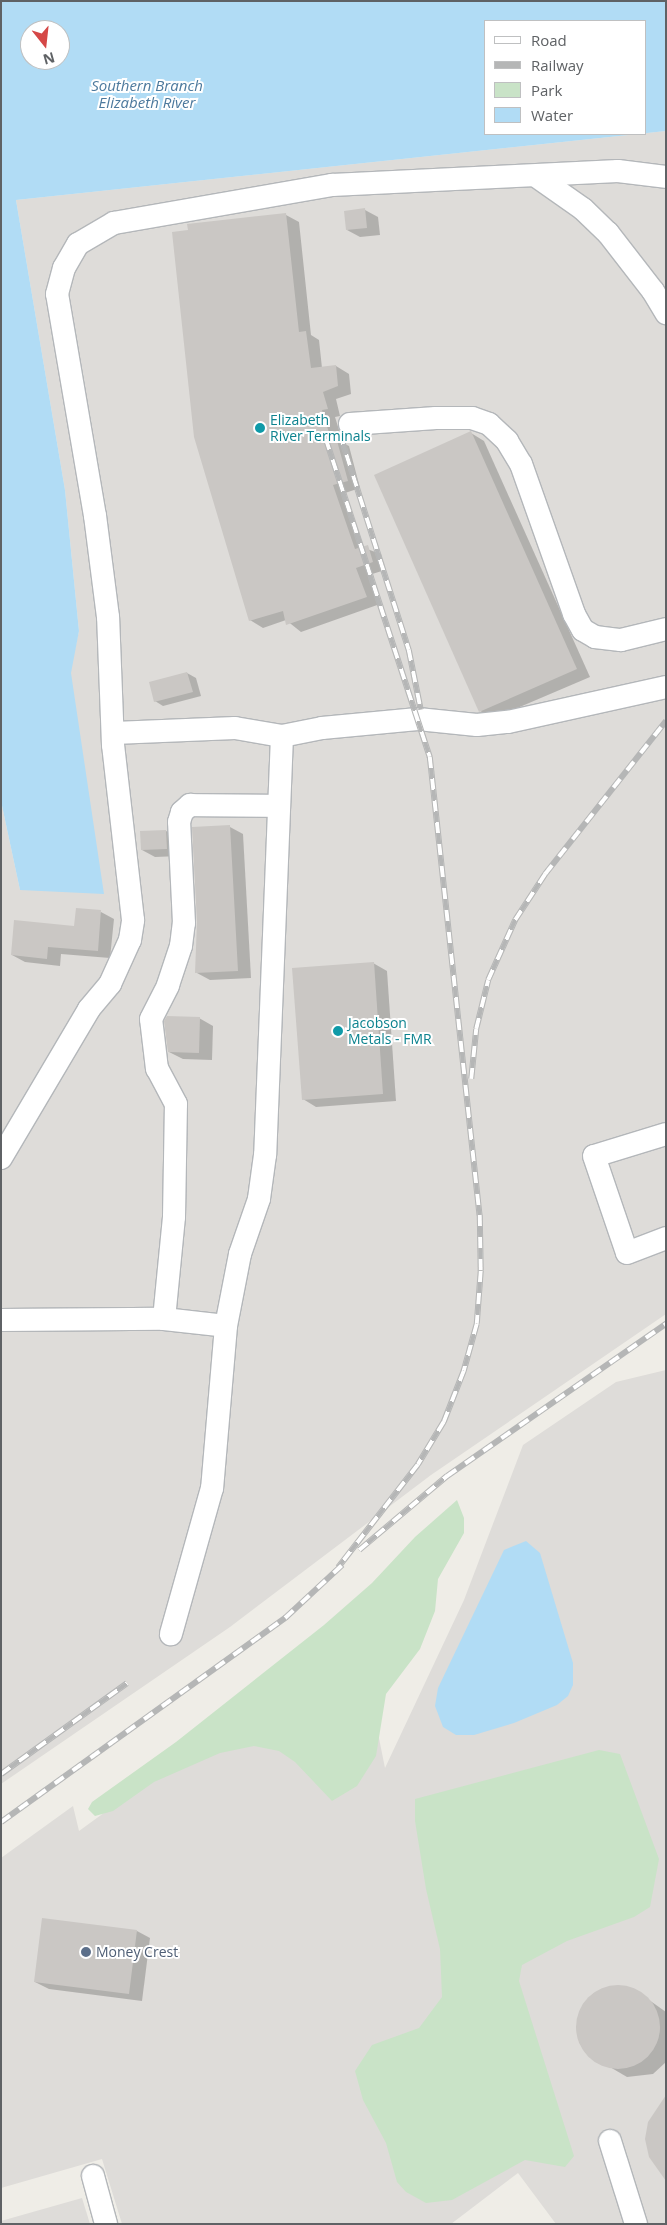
<!DOCTYPE html>
<html>
<head>
<meta charset="utf-8">
<style>
	body { margin:0 }
	#map { position:relative; width:667px; height:2225px; overflow:hidden; background:#efede7; font-family:"Open Sans",sans-serif }
	div>[style] { position:absolute }
	.industrial>* { inset:0; background:#dedcd9 }
	.green>* { inset:0; background:#c9e3c7 }
	.water>* { inset:0; background:#b1dcf5 }
	.shadow>* { inset:0; background:#0003 }
	.building>* { inset:0; background:#cac7c4 }
	.round { border-radius:50% }
	.roads { filter:drop-shadow(1px 0 #b4b7ba) drop-shadow(-1px 0 #b4b7ba) drop-shadow(0 1px #b4b7ba) drop-shadow(0 -1px #b4b7ba) }
	.minor>* { height:22px; margin:-11px; padding:0 11px; transform-origin:11px; border-radius:11px; background:#fff }
	.rail>* { height:5.5px; margin-top:-2.75px; transform-origin:0; background:repeating-linear-gradient(90deg,#fff 0 11px,#b5b6b6 0 22px); box-sizing:border-box; border-block:1px solid #b5b6b6 }
	.dots>* { width:14px; height:14px; translate:-50% -50%; box-sizing:border-box; border:2px solid #fff; border-radius:50% }
	span { translate:-50% -50%; white-space:nowrap; text-align:center; line-height:1.15; -webkit-text-stroke:4px #fff; paint-order:stroke }
	.culture-label { font-size:14px; color:#0d838f }
	.left { translate:0 -50%; text-align:left }
	.service-label { font-size:14px; color:#4e5e75 }
	.water-label { font-size:15px; color:#4c799d; font-style:italic }
	.frame { position:absolute; inset:0; border:2px solid #5f6265; pointer-events:none }
	.legend { position:absolute; left:484px; top:20px; width:162px; height:115px; box-sizing:border-box; background:#fff; border:1px solid #bfc0c1; margin:0; padding:6px 9px; list-style:none; font-size:15px; color:#5f6265 }
	.legend li { display:flex; align-items:center; gap:10px; height:25px }
	.legend b { width:25px; border:1px solid #bfc0c1 }
	.north { position:absolute; left:20px; top:20px; width:50px; height:50px; box-sizing:border-box; background:#fff; border:1px solid #bfc0c1; border-radius:50%; rotate:164deg; font-size:14px; font-weight:700; line-height:20px; text-align:center; color:#5f6265 }
	.north::after { content:''; display:block; margin:auto; width:18px; height:22px; background:#d54847; clip-path:polygon(50% 0,100% 100%,50% 72%,0 100%) }
</style>
</head>
<body>
<div id="map">
	<div class="industrial">
		<i style="clip-path:polygon(666px 131px,666px 1314px,431px 1475px,230px 1627px,1px 1784px,1px 801px,20px 890px,79px 631px,65px 490px,16px 200px)"></i>
		<i style="clip-path:polygon(666px 1370px,666px 2224px,556px 2224px,518px 2173px,451px 2224px,122px 2224px,102px 2159px,1px 2188px,1px 1858px,73px 1806px,79px 1831px,254px 1704px,362px 1654px,385px 1768px,464px 1600px,523px 1445px,616px 1382px)"></i>
		<i style="clip-path:polygon(82px 2198px,90px 2224px,1px 2224px,1px 2221px)"></i>
	</div>
	<div class="green">
		<i style="clip-path:polygon(457px 1500px,464px 1518px,464px 1533px,438px 1579px,435px 1611px,420px 1649px,386px 1694px,376px 1756px,357px 1786px,332px 1801px,295px 1762px,279px 1751px,254px 1746px,220px 1753px,154px 1782px,113px 1811px,95px 1816px,88px 1809px,92px 1802px,176px 1742px,324px 1625px,372px 1583px,415px 1537px)"></i>
		<i style="clip-path:polygon(599px 1750px,620px 1754px,659px 1859px,650px 1907px,634px 1917px,567px 1941px,522px 1965px,519px 1981px,574px 2156px,565px 2167px,525px 2160px,452px 2200px,426px 2203px,406px 2192px,397px 2182px,386px 2143px,363px 2100px,355px 2071px,372px 2045px,419px 2028px,442px 1997px,440px 1949px,426px 1889px,415px 1821px,415px 1799px)"></i>
	</div>
	<div class="water">
		<i style="clip-path:polygon(evenodd,1px 1px,666px 1px,666px 131px,16px 200px,65px 490px,79px 631px,71px 673px,104px 894px,20px 890px,1px 801px,1px 1px,486px 21px,646px 21px,646px 134px,486px 134px,486px 21px,1px 1px,30px 30px,60px 30px,60px 60px,30px 60px,30px 30px)"></i>
		<i style="clip-path:polygon(526px 1541px,540px 1553px,573px 1663px,573px 1685px,568px 1696px,557px 1705px,514px 1723px,474px 1735px,456px 1735px,443px 1727px,435px 1706px,438px 1688px,504px 1550px)"></i>
	</div>
	<div class="shadow">
		<i style="clip-path:polygon(365px 210px,378px 217px,380px 235px,360px 237px,347px 230px)"></i>
		<i style="clip-path:polygon(286px 215px,299px 222px,311px 335px,319px 340px,322px 368px,336px 366px,349px 374px,351px 394px,336px 399px,340px 416px,335px 417px,343px 443px,349px 446px,360px 488px,345px 493px,364px 548px,381px 554px,385px 570px,369px 575px,380px 604px,301px 632px,286px 620px,263px 628px,250px 620px)"></i>
		<i style="clip-path:polygon(471px 433px,484px 441px,590px 677px,494px 718px,480px 711px)"></i>
		<i style="clip-path:polygon(187px 673px,196px 678px,201px 696px,163px 706px,155px 701px)"></i>
		<i style="clip-path:polygon(230px 827px,243px 834px,251px 978px,210px 980px,197px 973px)"></i>
		<i style="clip-path:polygon(166px 831px,179px 838px,180px 856px,155px 857px,142px 850px)"></i>
		<i style="clip-path:polygon(101px 912px,114px 919px,110px 958px,61px 954px,60px 966px,25px 962px,12px 955px,75px 928px)"></i>
		<i style="clip-path:polygon(373px 963px,387px 971px,396px 1101px,316px 1107px,303px 1099px)"></i>
		<i style="clip-path:polygon(199px 1018px,213px 1026px,212px 1060px,183px 1059px,169px 1052px)"></i>
		<i style="clip-path:polygon(137px 1931px,150px 1938px,142px 2001px,49px 1989px,35px 1982px)"></i>
		<i style="clip-path:polygon(605px 1988px,632px 1988px,666px 2012px,666px 2062px,653px 2074px,627px 2077px,586px 2053px,579px 2042px,578px 2016px,593px 1994px)"></i>
	</div>
	<div class="building">
		<i style="clip-path:polygon(365px 208px,367px 228px,346px 230px,344px 211px)"></i>
		<i style="clip-path:polygon(286px 213px,299px 332px,306px 331px,311px 368px,336px 365px,338px 386px,323px 392px,328px 409px,322px 410px,331px 439px,336px 437px,348px 481px,333px 485px,355px 549px,368px 545px,373px 562px,356px 568px,367px 597px,286px 625px,283px 611px,249px 621px,194px 437px,172px 232px,188px 230px,187px 224px)"></i>
		<i style="clip-path:polygon(471px 431px,577px 669px,479px 712px,374px 475px)"></i>
		<i style="clip-path:polygon(187px 672px,193px 692px,154px 702px,149px 682px)"></i>
		<i style="clip-path:polygon(230px 825px,238px 971px,195px 973px,197px 922px,192px 827px)"></i>
		<i style="clip-path:polygon(166px 830px,167px 849px,141px 850px,140px 831px)"></i>
		<i style="clip-path:polygon(76px 908px,101px 910px,98px 951px,48px 947px,47px 959px,11px 955px,14px 920px,74px 926px)"></i>
		<i style="clip-path:polygon(374px 962px,383px 1094px,302px 1100px,292px 968px)"></i>
		<i style="clip-path:polygon(167px 1016px,200px 1017px,199px 1053px,168px 1052px,164px 1021px)"></i>
		<i style="clip-path:polygon(42px 1918px,137px 1930px,129px 1994px,34px 1982px)"></i>
		<i class="round" style="left:576px;top:1985px;width:84px;height:84px"></i>
		<i style="clip-path:polygon(666px 2095px,666px 2181px,649px 2157px,645px 2139px,648px 2122px)"></i>
	</div>
	<div class="roads">
		<div class="minor">
			<i style="left:536px;top:176px;width:57px;rotate:35.1deg"></i>
			<i style="left:583px;top:209px;width:35px;rotate:44deg"></i>
			<i style="left:608px;top:233px;width:73px;rotate:52.2deg"></i>
			<i style="left:653px;top:291px;width:26px;rotate:59deg"></i>
			<i style="left:350px;top:424px;width:86px;rotate:-4deg"></i>
			<i style="left:436px;top:418px;width:36px"></i>
			<i style="left:472px;top:418px;width:18px;rotate:19deg"></i>
			<i style="left:489px;top:424px;width:25px;rotate:43deg"></i>
			<i style="left:507px;top:441px;width:27px;rotate:59deg"></i>
			<i style="left:521px;top:464px;width:159px;rotate:70.5deg"></i>
			<i style="left:574px;top:614px;width:18px;rotate:61deg"></i>
			<i style="left:583px;top:630px;width:14px;rotate:30deg"></i>
			<i style="left:595px;top:637px;width:26px;rotate:7deg"></i>
			<i style="left:621px;top:640px;width:46px;rotate:-13.7deg"></i>
			<i style="left:114px;top:733px;width:121px;rotate:-2.4deg"></i>
			<i style="left:235px;top:728px;width:48px;rotate:9.7deg"></i>
			<i style="left:282px;top:736px;width:419px;rotate:92.3deg"></i>
			<i style="left:265px;top:1155px;width:44px;rotate:97.8deg"></i>
			<i style="left:259px;top:1199px;width:58px;rotate:109.1deg"></i>
			<i style="left:240px;top:1254px;width:73px;rotate:101deg"></i>
			<i style="left:282px;top:736px;width:41px;rotate:-11.3deg"></i>
			<i style="left:322px;top:728px;width:96px;rotate:-5.4deg"></i>
			<i style="left:418px;top:719px;width:59px;rotate:5.8deg"></i>
			<i style="left:477px;top:725px;width:31px;rotate:-6deg"></i>
			<i style="left:508px;top:722px;width:162px;rotate:-12.5deg"></i>
			<i style="left:666px;top:1134px;width:75px;rotate:163deg"></i>
			<i style="left:594px;top:1156px;width:102px;rotate:71.2deg"></i>
			<i style="left:627px;top:1253px;width:42px;rotate:-21deg"></i>
			<i style="left:1px;top:1158px;width:173px;rotate:-59.4deg"></i>
			<i style="left:89px;top:1009px;width:33px;rotate:-50deg"></i>
			<i style="left:110px;top:984px;width:48px;rotate:-65.6deg"></i>
			<i style="left:130px;top:940px;width:20px;rotate:-81deg"></i>
			<i style="left:133px;top:920px;width:176px;rotate:-96.5deg"></i>
			<i style="left:113px;top:745px;width:128px;rotate:-92.2deg"></i>
			<i style="left:108px;top:617px;width:102px;rotate:-97.3deg"></i>
			<i style="left:95px;top:516px;width:225px;rotate:-99.7deg"></i>
			<i style="left:57px;top:294px;width:27px;rotate:-75deg"></i>
			<i style="left:64px;top:268px;width:28px;rotate:-60deg"></i>
			<i style="left:78px;top:244px;width:42px;rotate:-30.3deg"></i>
			<i style="left:114px;top:223px;width:221px;rotate:-9.9deg"></i>
			<i style="left:332px;top:185px;width:286px;rotate:-2.8deg"></i>
			<i style="left:618px;top:171px;width:48px;rotate:7.1deg"></i>
			<i style="left:164px;top:1319px;width:102px;rotate:-84.4deg"></i>
			<i style="left:174px;top:1217px;width:113px;rotate:-89deg"></i>
			<i style="left:176px;top:1104px;width:40px;rotate:-118deg"></i>
			<i style="left:157px;top:1069px;width:50px;rotate:-96.8deg"></i>
			<i style="left:151px;top:1019px;width:38px;rotate:-63deg"></i>
			<i style="left:168px;top:985px;width:41px;rotate:-71.6deg"></i>
			<i style="left:181px;top:946px;width:23px;rotate:-83deg"></i>
			<i style="left:184px;top:923px;width:101px;rotate:-92.8deg"></i>
			<i style="left:179px;top:822px;width:10px;rotate:-73deg"></i>
			<i style="left:182px;top:812px;width:11px;rotate:-41deg"></i>
			<i style="left:190px;top:805px;width:89px;rotate:0.6deg"></i>
			<i style="left:1px;top:1320px;width:163px;rotate:-0.4deg"></i>
			<i style="left:164px;top:1319px;width:62px;rotate:6.4deg"></i>
			<i style="left:226px;top:1326px;width:163px;rotate:94.9deg"></i>
			<i style="left:212px;top:1488px;width:152px;rotate:105.7deg"></i>
			<i style="left:610px;top:2141px;width:87px;rotate:72.6deg"></i>
			<i style="left:93px;top:2176px;width:50px;rotate:74.8deg"></i>
		</div>
	</div>
	<div class="rail">
		<i style="left:340px;top:434px;width:227px;rotate:72.3deg"></i>
		<i style="left:409px;top:650px;width:61px;rotate:78.7deg"></i>
		<i style="left:326px;top:439px;width:335px;rotate:71.9deg"></i>
		<i style="left:430px;top:757px;width:461px;rotate:83.8deg"></i>
		<i style="left:480px;top:1215px;width:56px;rotate:89deg"></i>
		<i style="left:481px;top:1271px;width:53px;rotate:94.3deg"></i>
		<i style="left:477px;top:1324px;width:49px;rotate:105.5deg"></i>
		<i style="left:464px;top:1371px;width:55px;rotate:111.4deg"></i>
		<i style="left:444px;top:1422px;width:50px;rotate:121.2deg"></i>
		<i style="left:418px;top:1465px;width:130px;rotate:127.8deg"></i>
		<i style="left:471px;top:1079px;width:50px;rotate:-84.3deg"></i>
		<i style="left:476px;top:1029px;width:50px;rotate:-76.2deg"></i>
		<i style="left:488px;top:980px;width:66px;rotate:-65.8deg"></i>
		<i style="left:515px;top:920px;width:55px;rotate:-56.9deg"></i>
		<i style="left:545px;top:874px;width:195px;rotate:-51.7deg"></i>
		<i style="left:359px;top:1550px;width:115px;rotate:-40.1deg"></i>
		<i style="left:447px;top:1476px;width:267px;rotate:-34.8deg"></i>
		<i style="left:1px;top:1774px;width:155px;rotate:-35.8deg"></i>
		<i style="left:1px;top:1822px;width:350px;rotate:-35.7deg"></i>
		<i style="left:285px;top:1618px;width:78px;rotate:-42.9deg"></i>
	</div>
	<div class="dots">
		<i style="left:260px;top:428px;background:#0f9aa8"></i>
		<i style="left:338px;top:1031px;background:#0f9aa8"></i>
		<i style="left:86px;top:1952px;background:#5c6f8a"></i>
	</div>
	<div class="culture-label">
		<span class="left" style="left:270px;top:428px">Elizabeth<br>River Terminals</span>
		<span class="left" style="left:348px;top:1031px">Jacobson<br>Metals - FMR</span>
	</div>
	<div class="service-label">
		<span class="left" style="left:96px;top:1952px">Money Crest</span>
	</div>
	<div class="water-label">
		<span style="left:147px;top:94px">Southern Branch<br>Elizabeth River</span>
	</div>
	<div class="frame"></div>
	<ul class="legend">
	<li><b style="height:6px;background:#fff"></b>Road</li>
	<li><b style="height:6px;background:#b5b6b6"></b>Railway</li>
	<li><b style="height:14px;background:#c9e3c7"></b>Park</li>
	<li><b style="height:14px;background:#b1dcf5"></b>Water</li>
	</ul>
	<div class="north">N</div>
</div>
</body>
</html>
